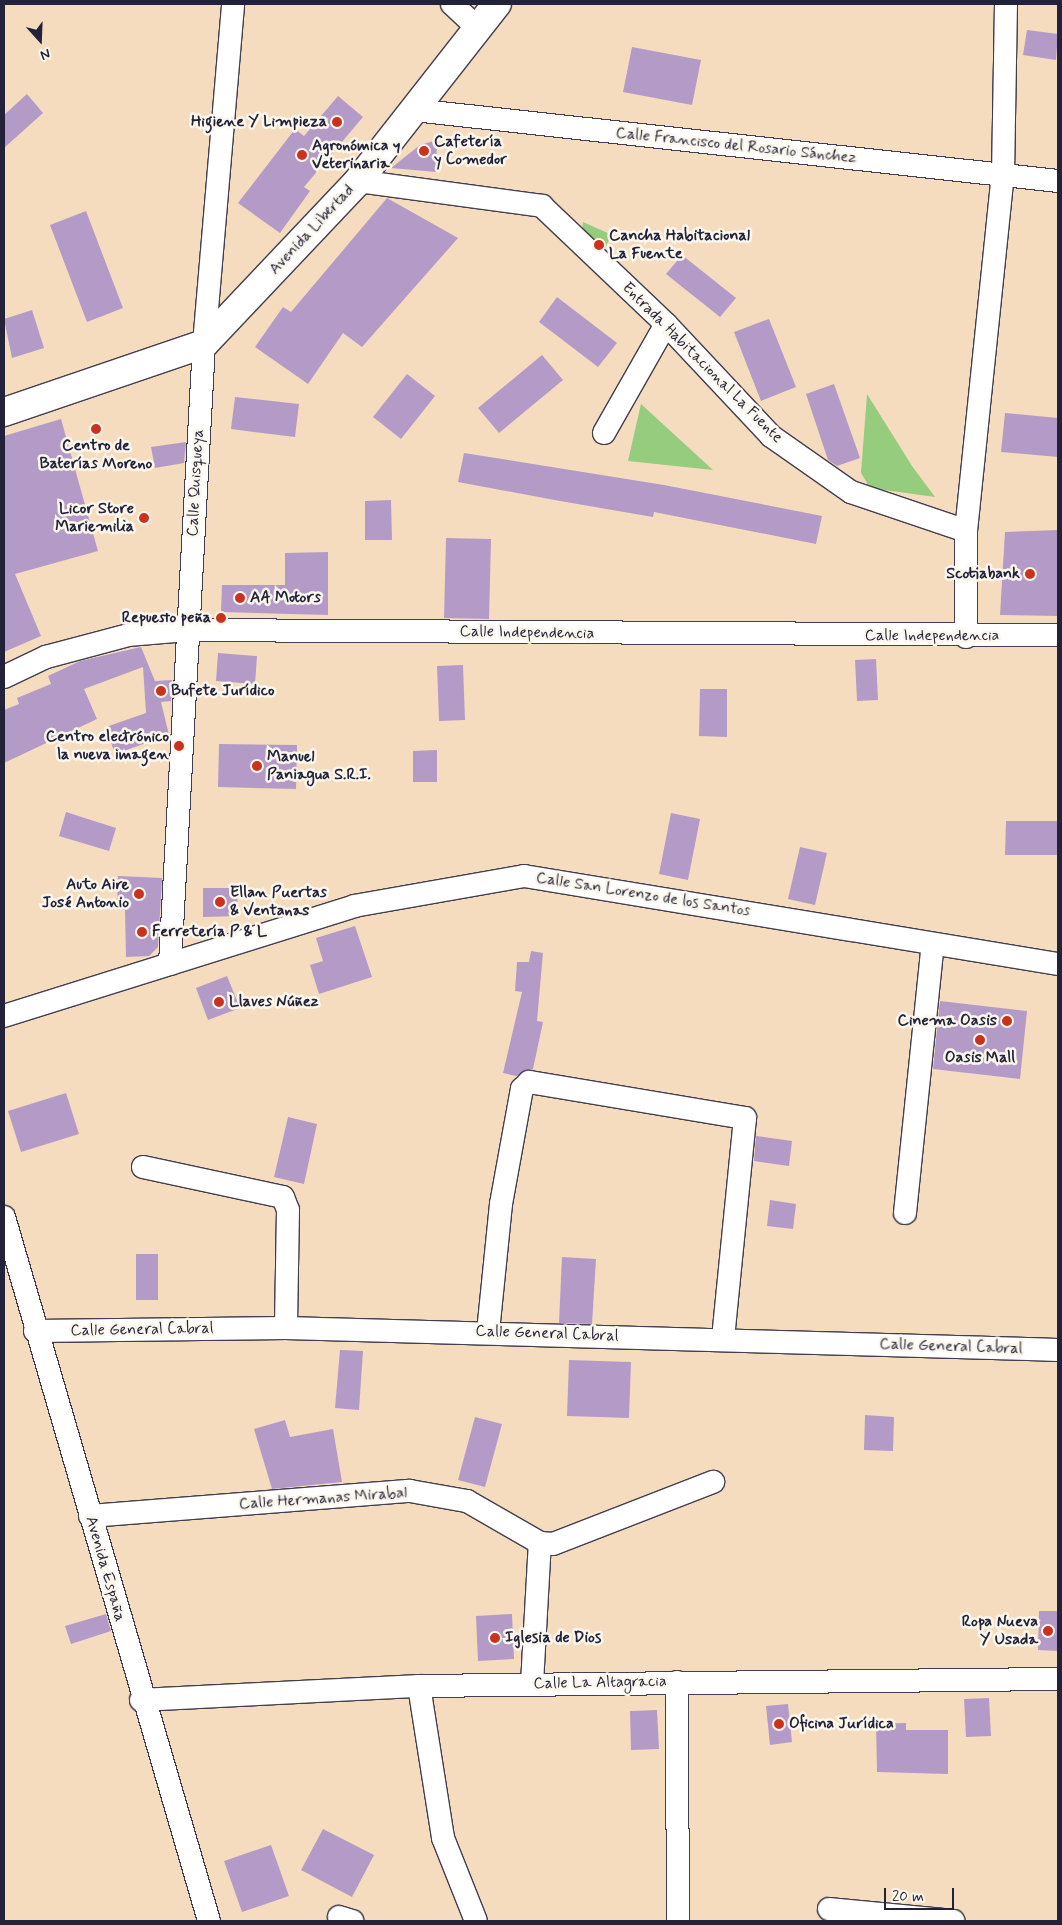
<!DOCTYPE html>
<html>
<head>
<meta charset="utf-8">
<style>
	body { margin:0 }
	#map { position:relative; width:1062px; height:1925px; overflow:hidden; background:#f5dcbf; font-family:Mynerve,sans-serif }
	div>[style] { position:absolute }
	.green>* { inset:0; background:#96cc7e }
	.building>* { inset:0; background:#b49bc7 }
	.roads { filter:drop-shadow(1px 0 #423e4f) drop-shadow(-1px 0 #423e4f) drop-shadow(0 1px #423e4f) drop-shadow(0 -1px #423e4f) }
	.minor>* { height:22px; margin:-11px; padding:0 11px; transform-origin:11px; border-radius:11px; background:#fff }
	.major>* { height:28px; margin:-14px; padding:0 14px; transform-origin:14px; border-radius:14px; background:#fff }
	.dots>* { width:14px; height:14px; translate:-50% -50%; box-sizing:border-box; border:2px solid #fbf7ec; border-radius:50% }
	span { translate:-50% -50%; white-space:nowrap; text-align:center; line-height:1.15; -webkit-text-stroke:5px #fbf7ec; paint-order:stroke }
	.poi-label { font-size:16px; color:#22223b; font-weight:700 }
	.right { translate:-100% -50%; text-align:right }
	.left { translate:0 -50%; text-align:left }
	.street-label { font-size:16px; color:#22223b }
	.frame { position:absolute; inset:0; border:5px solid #22223b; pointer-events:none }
	.north { position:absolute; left:15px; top:15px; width:50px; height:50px; -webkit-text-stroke:4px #fbf7ec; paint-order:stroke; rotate:160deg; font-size:14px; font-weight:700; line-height:20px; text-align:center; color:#22223b }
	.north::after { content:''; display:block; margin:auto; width:18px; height:22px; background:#22223b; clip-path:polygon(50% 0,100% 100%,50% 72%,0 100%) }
	.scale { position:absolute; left:884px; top:1888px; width:70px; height:22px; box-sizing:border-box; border:2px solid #22223b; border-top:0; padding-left:6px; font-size:15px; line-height:18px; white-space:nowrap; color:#22223b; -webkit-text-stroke:4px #fbf7ec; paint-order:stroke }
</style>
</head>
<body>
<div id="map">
	<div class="green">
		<i style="clip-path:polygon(583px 222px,612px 235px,601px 255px,581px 235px)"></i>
		<i style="clip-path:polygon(867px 394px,912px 466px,935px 497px,870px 488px,861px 473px)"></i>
		<i style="clip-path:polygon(641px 404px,713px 470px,628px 461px)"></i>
	</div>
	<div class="building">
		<i style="clip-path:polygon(1027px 30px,1058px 34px,1056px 60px,1023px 55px)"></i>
		<i style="clip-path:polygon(632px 47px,701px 60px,692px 105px,623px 92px)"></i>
		<i style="clip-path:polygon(27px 94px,43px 113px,4px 148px,4px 115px)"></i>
		<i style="clip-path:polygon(338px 96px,363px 117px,304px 187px,310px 191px,280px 233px,238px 203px,295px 129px,304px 136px)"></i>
		<i style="clip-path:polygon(437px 140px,436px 172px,391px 168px,420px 145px)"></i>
		<i style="clip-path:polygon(387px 198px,458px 238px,362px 347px,343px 333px,308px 384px,255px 347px,283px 307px,291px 312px)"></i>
		<i style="clip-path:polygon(86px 211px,123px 308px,87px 322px,50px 225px)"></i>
		<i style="clip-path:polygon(682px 255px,736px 298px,720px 317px,666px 274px)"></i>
		<i style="clip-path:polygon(557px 297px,617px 343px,598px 367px,539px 322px)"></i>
		<i style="clip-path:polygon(32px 310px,44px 348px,12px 358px,4px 319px)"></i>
		<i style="clip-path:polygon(769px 319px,796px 387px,761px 401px,734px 332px)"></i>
		<i style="clip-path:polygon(542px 355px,563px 380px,499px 433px,478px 408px)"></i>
		<i style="clip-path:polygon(407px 374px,435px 396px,401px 439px,373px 417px)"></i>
		<i style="clip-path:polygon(834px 384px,860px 458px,837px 466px,828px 460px,806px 394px)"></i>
		<i style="clip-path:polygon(235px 397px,299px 404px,295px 437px,231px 429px)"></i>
		<i style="clip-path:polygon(1005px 413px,1058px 418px,1058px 457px,1001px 452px)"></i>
		<i style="clip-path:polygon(61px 419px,98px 551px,15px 574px,41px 636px,4px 652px,4px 436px)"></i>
		<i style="clip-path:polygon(186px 442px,184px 463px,155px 468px,151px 447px)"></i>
		<i style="clip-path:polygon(464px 453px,664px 485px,822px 516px,816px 544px,654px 512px,653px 517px,560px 501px,458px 482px)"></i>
		<i style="clip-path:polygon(391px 500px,392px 540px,365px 540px,365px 501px)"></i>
		<i style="clip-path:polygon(1058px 530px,1058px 616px,1000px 615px,1005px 532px)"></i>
		<i style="clip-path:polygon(446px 538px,491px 539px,489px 619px,444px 618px)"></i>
		<i style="clip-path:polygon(328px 552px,328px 615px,221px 612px,222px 585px,285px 585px,285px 553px)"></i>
		<i style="clip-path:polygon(141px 647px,155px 681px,172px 680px,171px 701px,161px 702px,169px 735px,115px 754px,106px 727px,146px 713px,143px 667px,84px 689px,97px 719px,4px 763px,4px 710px,19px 704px,17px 698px,51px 684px,48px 676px,80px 661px)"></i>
		<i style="clip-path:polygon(218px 653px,257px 656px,255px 684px,216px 681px)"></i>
		<i style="clip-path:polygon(876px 659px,878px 700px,857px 701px,855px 660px)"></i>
		<i style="clip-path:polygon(463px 665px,465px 720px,439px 721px,437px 666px)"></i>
		<i style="clip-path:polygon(700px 689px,727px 689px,727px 737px,699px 736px)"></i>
		<i style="clip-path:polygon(219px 744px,297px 745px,296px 789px,218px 787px)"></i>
		<i style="clip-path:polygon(437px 750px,437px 782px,413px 782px,413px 751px)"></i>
		<i style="clip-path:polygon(66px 812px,116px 828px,109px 851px,59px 836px)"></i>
		<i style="clip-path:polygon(671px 813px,700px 819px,688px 880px,659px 874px)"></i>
		<i style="clip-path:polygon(1006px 821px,1058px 821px,1058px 855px,1005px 855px)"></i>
		<i style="clip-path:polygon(800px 847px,827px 853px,815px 905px,788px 899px)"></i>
		<i style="clip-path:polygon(118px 876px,162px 878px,158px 947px,149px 956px,126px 957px,125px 910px,117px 910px)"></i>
		<i style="clip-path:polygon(203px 888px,237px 888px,238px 916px,203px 917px)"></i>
		<i style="clip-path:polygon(355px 926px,372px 977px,319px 994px,310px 965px,323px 961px,316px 938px)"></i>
		<i style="clip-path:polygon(531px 951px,543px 953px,537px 1021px,543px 1022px,533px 1069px,516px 1076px,503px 1073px,522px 992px,515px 991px,517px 962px,529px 962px)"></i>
		<i style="clip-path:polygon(227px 976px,240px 1008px,208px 1020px,196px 988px)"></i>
		<i style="clip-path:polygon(940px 1001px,1027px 1011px,1020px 1079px,933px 1069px)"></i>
		<i style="clip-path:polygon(66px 1093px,79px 1134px,21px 1152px,8px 1111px)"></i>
		<i style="clip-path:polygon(288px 1117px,317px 1124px,304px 1184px,274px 1177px)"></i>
		<i style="clip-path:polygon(756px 1136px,792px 1141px,789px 1166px,754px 1161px)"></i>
		<i style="clip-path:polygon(770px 1200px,796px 1204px,793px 1229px,767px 1226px)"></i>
		<i style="clip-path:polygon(136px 1254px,158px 1254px,158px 1300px,136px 1300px)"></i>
		<i style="clip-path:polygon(562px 1257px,596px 1259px,592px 1324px,559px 1323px)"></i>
		<i style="clip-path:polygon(340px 1350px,363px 1351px,359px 1410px,335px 1408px)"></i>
		<i style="clip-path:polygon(569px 1360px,631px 1362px,629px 1418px,567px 1416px)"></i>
		<i style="clip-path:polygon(865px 1415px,894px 1417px,893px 1451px,864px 1450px)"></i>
		<i style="clip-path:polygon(475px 1417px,502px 1424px,485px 1487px,458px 1480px)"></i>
		<i style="clip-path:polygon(285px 1420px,290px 1437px,333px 1429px,342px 1482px,272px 1489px,254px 1429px)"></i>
		<i style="clip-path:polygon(1039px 1611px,1058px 1611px,1058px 1651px,1038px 1650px)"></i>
		<i style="clip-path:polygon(106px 1614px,111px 1631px,71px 1644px,65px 1626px)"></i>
		<i style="clip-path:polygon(512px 1614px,514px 1659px,478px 1661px,476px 1616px)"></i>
		<i style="clip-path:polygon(989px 1698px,991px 1736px,966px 1737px,964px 1699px)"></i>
		<i style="clip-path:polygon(788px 1704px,792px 1742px,770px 1745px,766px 1706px)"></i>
		<i style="clip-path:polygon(657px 1710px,659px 1749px,631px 1750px,630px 1711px)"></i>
		<i style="clip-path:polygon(906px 1723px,906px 1730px,948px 1730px,948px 1774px,877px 1772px,876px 1724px)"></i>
		<i style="clip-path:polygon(323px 1829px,374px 1855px,352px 1897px,301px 1870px)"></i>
		<i style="clip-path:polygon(271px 1845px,289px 1896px,242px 1912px,224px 1861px)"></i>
	</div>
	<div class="roads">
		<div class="minor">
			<i style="left:452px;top:4px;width:35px;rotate:43deg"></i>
			<i style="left:414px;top:110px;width:648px;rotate:6.29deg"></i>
			<i style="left:358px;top:181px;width:186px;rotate:7.7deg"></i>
			<i style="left:542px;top:206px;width:171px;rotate:43.6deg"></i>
			<i style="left:666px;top:324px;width:154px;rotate:46.8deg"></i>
			<i style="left:771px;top:436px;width:98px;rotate:35deg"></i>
			<i style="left:851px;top:492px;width:121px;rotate:18.7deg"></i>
			<i style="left:604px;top:433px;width:125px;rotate:-60.4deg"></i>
			<i style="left:966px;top:637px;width:106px;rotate:-90deg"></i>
			<i style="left:966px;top:531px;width:358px;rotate:-84.1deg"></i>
			<i style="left:1003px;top:175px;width:171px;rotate:-89deg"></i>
			<i style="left:4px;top:677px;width:47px;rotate:-25.5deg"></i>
			<i style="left:46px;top:657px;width:85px;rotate:-15deg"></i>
			<i style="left:128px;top:635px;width:59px;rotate:-4.8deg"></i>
			<i style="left:187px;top:630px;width:871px;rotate:0.33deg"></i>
			<i style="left:170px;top:964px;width:621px;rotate:-86.86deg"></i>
			<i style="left:204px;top:344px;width:341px;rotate:-85.1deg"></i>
			<i style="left:4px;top:1016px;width:367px;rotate:-17.4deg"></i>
			<i style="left:354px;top:906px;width:173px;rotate:-10deg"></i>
			<i style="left:524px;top:876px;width:541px;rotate:9.36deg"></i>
			<i style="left:143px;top:1167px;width:143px;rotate:12.1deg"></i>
			<i style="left:283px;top:1197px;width:14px;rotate:69deg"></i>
			<i style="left:288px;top:1210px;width:118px;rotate:91deg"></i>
			<i style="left:905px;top:1213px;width:270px;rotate:-84.1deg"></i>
			<i style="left:4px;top:1217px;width:733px;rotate:73.76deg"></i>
			<i style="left:35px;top:1331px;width:251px;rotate:-0.7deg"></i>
			<i style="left:286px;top:1328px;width:772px;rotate:1.63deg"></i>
			<i style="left:488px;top:1332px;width:129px;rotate:-84.2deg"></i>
			<i style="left:501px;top:1204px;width:117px;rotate:-79.7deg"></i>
			<i style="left:522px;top:1089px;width:10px;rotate:-45deg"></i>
			<i style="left:529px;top:1082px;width:219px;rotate:9.5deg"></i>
			<i style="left:745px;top:1118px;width:222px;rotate:95.7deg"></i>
			<i style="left:90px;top:1516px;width:321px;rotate:-4.5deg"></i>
			<i style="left:410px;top:1491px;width:58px;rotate:10deg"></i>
			<i style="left:467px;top:1501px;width:84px;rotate:29.9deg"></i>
			<i style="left:540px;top:1543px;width:13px;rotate:4deg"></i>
			<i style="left:553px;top:1544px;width:172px;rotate:-21.2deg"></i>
			<i style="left:677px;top:1682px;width:239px;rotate:89.8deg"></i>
			<i style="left:532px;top:1684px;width:141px;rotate:-86.8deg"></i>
			<i style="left:419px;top:1686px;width:154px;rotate:81deg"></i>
			<i style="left:443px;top:1838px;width:89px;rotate:68.3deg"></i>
			<i style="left:141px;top:1700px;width:278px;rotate:-2.9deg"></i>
			<i style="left:419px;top:1686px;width:639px;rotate:-0.63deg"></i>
			<i style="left:829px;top:1909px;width:125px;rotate:5.5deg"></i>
			<i style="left:339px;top:1917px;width:14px;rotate:17deg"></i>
		</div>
		<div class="major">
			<i style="left:4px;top:412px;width:211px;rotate:-18.8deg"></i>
			<i style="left:204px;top:344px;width:224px;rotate:-46.6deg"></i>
			<i style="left:358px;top:181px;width:225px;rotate:-51.9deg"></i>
		</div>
	</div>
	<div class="dots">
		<i style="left:337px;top:122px;background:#c8321e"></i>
		<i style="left:424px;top:151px;background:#c8321e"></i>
		<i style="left:302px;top:155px;background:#c8321e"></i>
		<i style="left:599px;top:245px;background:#c8321e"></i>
		<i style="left:96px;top:429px;background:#c8321e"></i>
		<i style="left:144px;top:518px;background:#c8321e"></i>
		<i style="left:1030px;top:574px;background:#c8321e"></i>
		<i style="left:240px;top:598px;background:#c8321e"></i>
		<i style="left:221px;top:618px;background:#c8321e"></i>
		<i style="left:161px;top:691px;background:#c8321e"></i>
		<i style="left:179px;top:746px;background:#c8321e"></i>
		<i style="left:257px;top:766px;background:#c8321e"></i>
		<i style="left:139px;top:894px;background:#c8321e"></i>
		<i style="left:220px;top:902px;background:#c8321e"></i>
		<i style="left:142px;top:932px;background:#c8321e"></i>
		<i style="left:219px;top:1002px;background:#c8321e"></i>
		<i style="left:1007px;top:1021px;background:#c8321e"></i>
		<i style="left:980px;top:1040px;background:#c8321e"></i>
		<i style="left:1048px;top:1631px;background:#c8321e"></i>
		<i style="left:495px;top:1638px;background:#c8321e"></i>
		<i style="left:779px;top:1724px;background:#c8321e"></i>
	</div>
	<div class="poi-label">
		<span class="right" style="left:327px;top:122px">Higiene Y Limpieza</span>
		<span class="left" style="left:434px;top:151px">Cafetería<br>y Comedor</span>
		<span class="left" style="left:312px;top:155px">Agronómica y<br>Veterinaria</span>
		<span class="left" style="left:609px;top:245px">Cancha Habitacional<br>La Fuente</span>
		<span style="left:96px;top:455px">Centro de<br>Baterías Moreno</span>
		<span class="right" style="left:134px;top:518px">Licor Store<br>Mariemilia</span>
		<span class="right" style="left:1020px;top:574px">Scotiabank</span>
		<span class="left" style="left:250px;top:598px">AA Motors</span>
		<span class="right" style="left:211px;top:618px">Repuesto peña</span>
		<span class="left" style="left:171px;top:691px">Bufete Jurídico</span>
		<span class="right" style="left:169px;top:746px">Centro electrónico<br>la nueva imagen</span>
		<span class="left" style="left:267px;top:766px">Manuel<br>Paniagua S.R.I.</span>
		<span class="right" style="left:129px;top:894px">Auto Aire<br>José Antonio</span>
		<span class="left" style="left:230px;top:902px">Ellan Puertas<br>&amp; Ventanas</span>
		<span class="left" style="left:152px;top:932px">Ferretería P &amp; L</span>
		<span class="left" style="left:229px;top:1002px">Llaves Núñez</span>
		<span class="right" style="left:997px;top:1021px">Cinema Oasis</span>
		<span style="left:980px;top:1058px">Oasis Mall</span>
		<span class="right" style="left:1038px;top:1631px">Ropa Nueva<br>Y Usada</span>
		<span class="left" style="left:505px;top:1638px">Iglesia de Dios</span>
		<span class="left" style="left:789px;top:1724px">Oficina Jurídica</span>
	</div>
	<div class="street-label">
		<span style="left:736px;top:146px;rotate:6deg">Calle Francisco del Rosario Sánchez</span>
		<span style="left:312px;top:230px;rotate:-47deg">Avenida Libertad</span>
		<span style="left:702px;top:363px;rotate:45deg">Entrada Habitacional La Fuente</span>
		<span style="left:196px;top:483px;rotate:-87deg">Calle Quisqueya</span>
		<span style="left:527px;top:633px;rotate:1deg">Calle Independencia</span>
		<span style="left:932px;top:636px">Calle Independencia</span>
		<span style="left:643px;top:895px;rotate:9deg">Calle San Lorenzo de los Santos</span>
		<span style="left:142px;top:1330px;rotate:-1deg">Calle General Cabral</span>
		<span style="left:547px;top:1334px;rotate:2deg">Calle General Cabral</span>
		<span style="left:951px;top:1347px;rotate:2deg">Calle General Cabral</span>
		<span style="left:323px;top:1499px;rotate:-4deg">Calle Hermanas Mirabal</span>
		<span style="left:105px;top:1569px;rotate:74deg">Avenida España</span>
		<span style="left:600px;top:1683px;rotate:-1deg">Calle La Altagracia</span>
	</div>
	<div class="frame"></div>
	<div class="north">N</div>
	<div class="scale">20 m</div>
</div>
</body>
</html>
